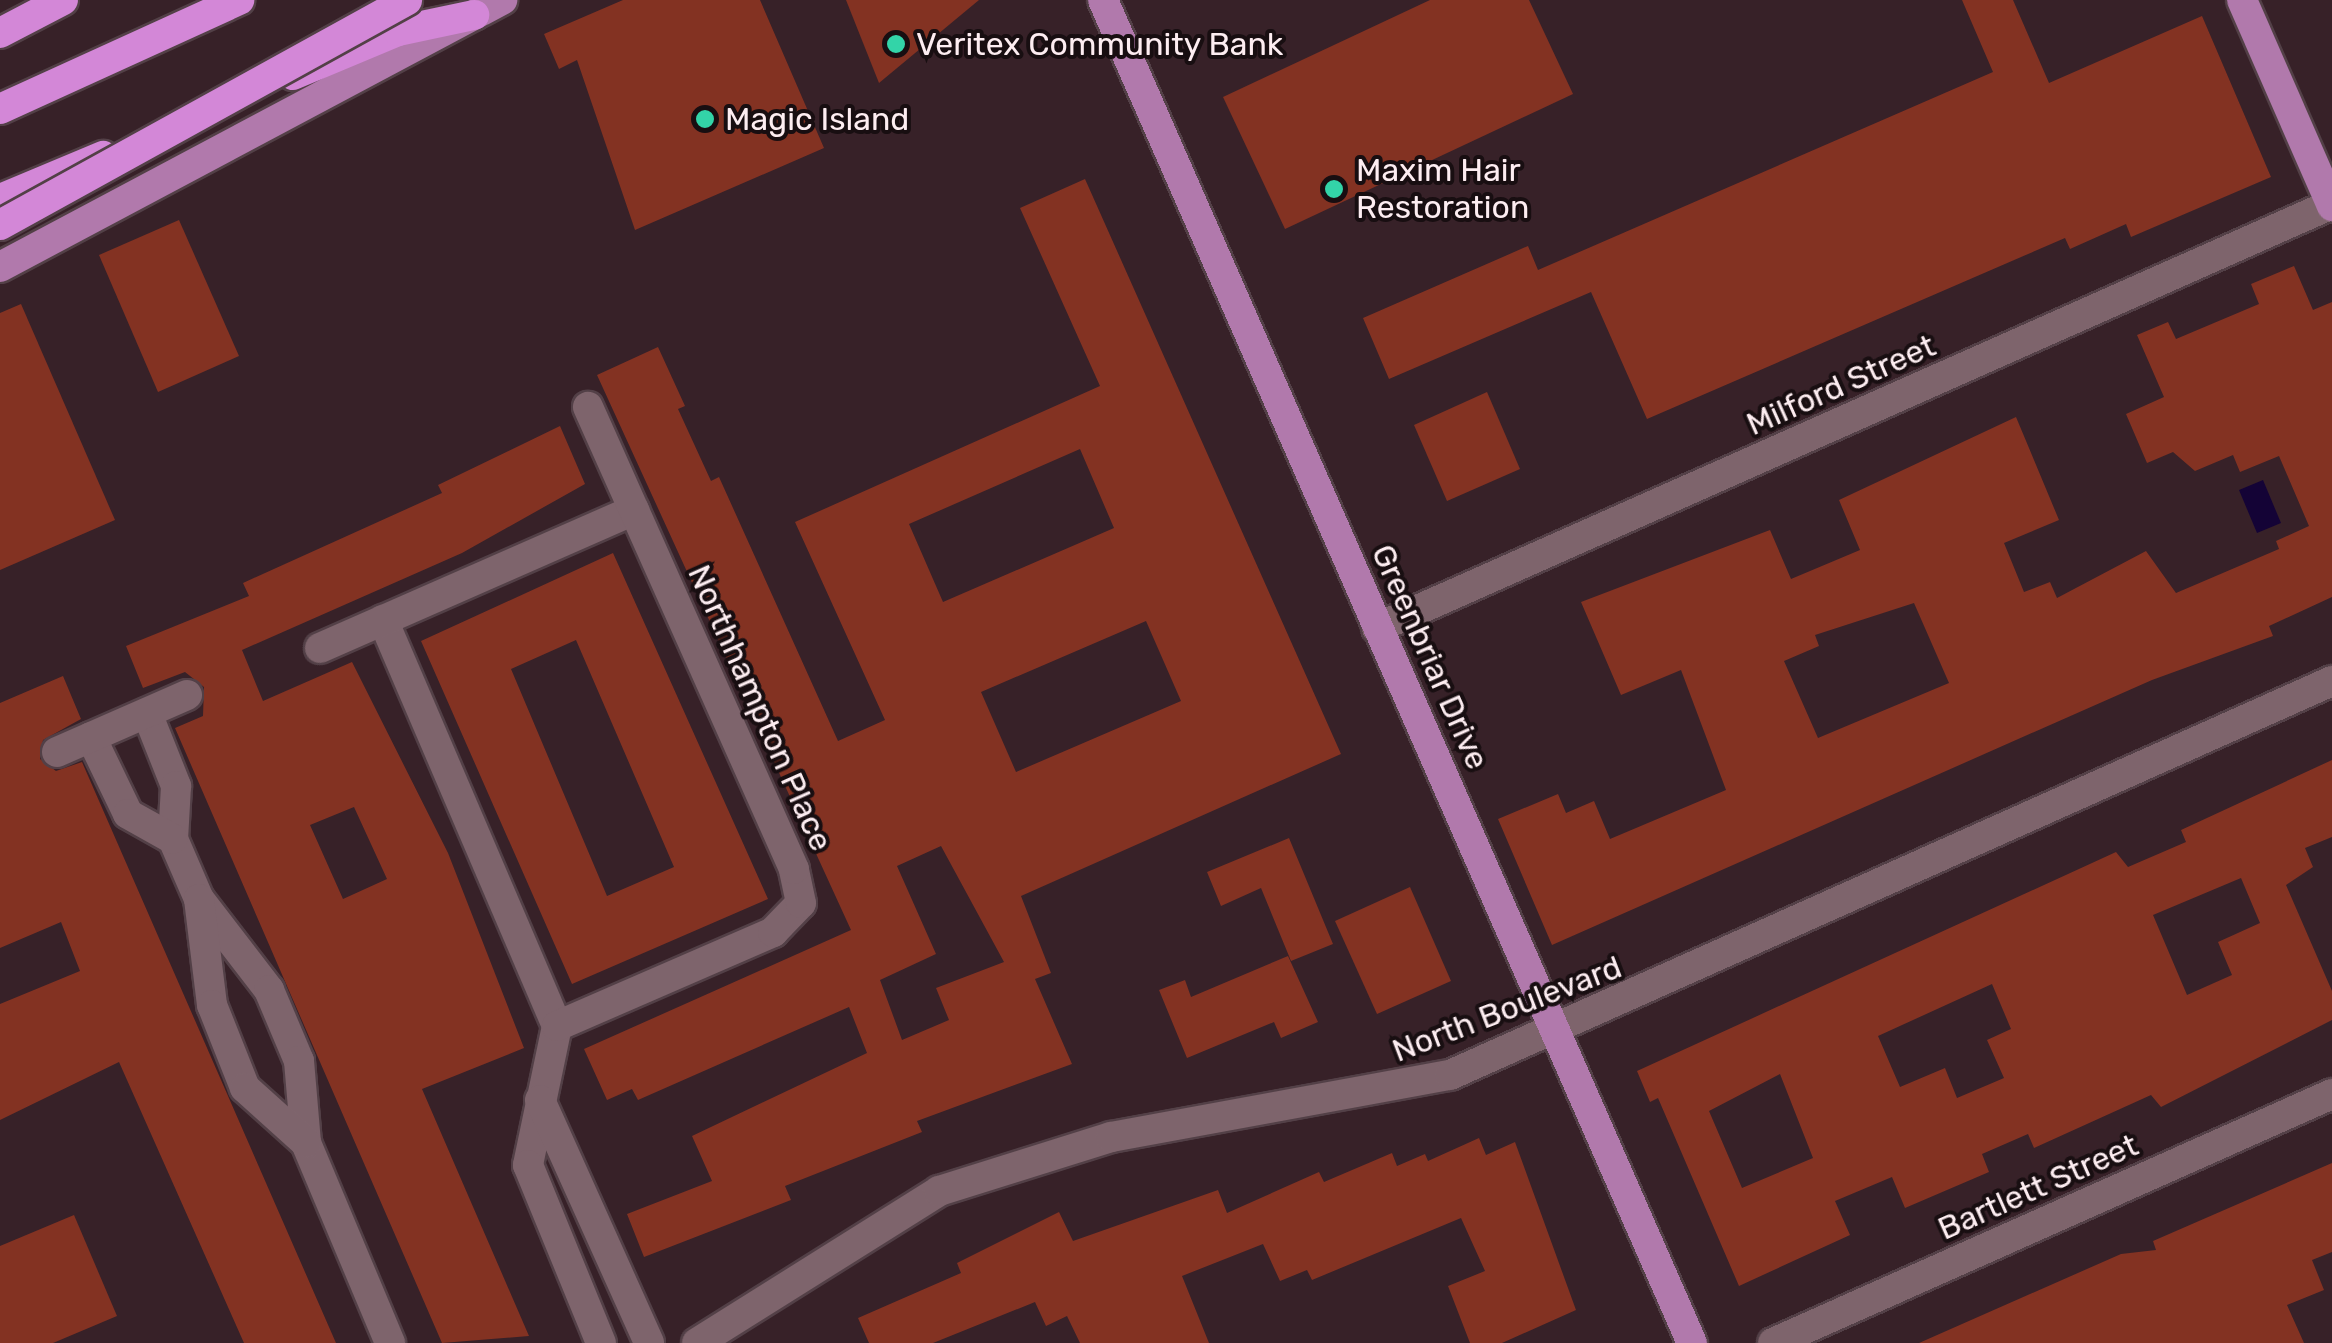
<!DOCTYPE html>
<html>
<head>
<meta charset="utf-8">
<style>
	body { margin:0 }
	#map { position:relative; width:2332px; height:1343px; overflow:hidden; background:#372128; font-family:Rubik,sans-serif }
	div>[style] { position:absolute }
	.water>* { inset:0; background:#140336 }
	.building>* { inset:0; background:#833222 }
	.roads { filter:drop-shadow(2px 0 #534047) drop-shadow(-2px 0 #534047) drop-shadow(0 2px #534047) drop-shadow(0 -2px #534047) }
	.minor>* { height:30px; margin:-15px; padding:0 15px; transform-origin:15px; border-radius:15px; background:#7e646c }
	.major>* { height:30px; margin:-15px; padding:0 15px; transform-origin:15px; border-radius:15px; background:#b179ac }
	.highway>* { height:30px; margin:-15px; padding:0 15px; transform-origin:15px; border-radius:15px; background:#d387d7 }
	.bridges { filter:drop-shadow(2px 0 #534047) drop-shadow(-2px 0 #534047) drop-shadow(0 2px #534047) drop-shadow(0 -2px #534047) }
	.highway-bridge>* { height:30px; margin:-15px; padding:0 15px; transform-origin:15px; border-radius:15px; background:#d387d7 }
	.dots>* { width:28px; height:28px; translate:-50% -50%; box-sizing:border-box; border:5px solid #180e11; border-radius:50% }
	span { translate:-50% -50%; white-space:nowrap; text-align:center; line-height:1.15; -webkit-text-stroke:8px #180e11; paint-order:stroke }
	.poi-label { font-size:32px; color:#fdedf1 }
	.left { translate:0 -50%; text-align:left }
	.street-label { font-size:32px; color:#fdedf1 }
</style>
</head>
<body>
<div id="map">
	<div class="water">
		<i style="clip-path:polygon(2263px 480px,2281px 523px,2257px 533px,2239px 490px)"></i>
	</div>
	<div class="building">
		<i style="clip-path:polygon(623px 0,760px 0,824px 148px,635px 230px,577px 60px,559px 69px,544px 34px)"></i>
		<i style="clip-path:polygon(846px 0,979px 0,879px 83px)"></i>
		<i style="clip-path:polygon(1430px 0,1529px 0,1573px 94px,1285px 229px,1223px 97px)"></i>
		<i style="clip-path:polygon(1962px 0,2013px 0,2049px 83px,2202px 16px,2271px 177px,2131px 237px,2126px 224px,2070px 249px,2065px 238px,1647px 419px,1591px 292px,1389px 379px,1363px 318px,1528px 246px,1538px 270px,1993px 72px)"></i>
		<i style="clip-path:polygon(evenodd,1085px 179px,1341px 754px,1021px 896px,1051px 973px,1035px 979px,1072px 1064px,917px 1121px,922px 1132px,785px 1186px,791px 1200px,644px 1257px,627px 1214px,712px 1181px,692px 1136px,867px 1053px,849px 1007px,638px 1100px,632px 1089px,607px 1100px,584px 1049px,851px 930px,597px 375px,658px 347px,685px 406px,678px 409px,711px 481px,719px 477px,838px 741px,885px 720px,795px 522px,1100px 386px,1020px 208px,1085px 179px,1080px 449px,1114px 528px,943px 602px,909px 524px,1080px 449px,1085px 179px,1146px 621px,1181px 701px,1016px 772px,981px 692px,1146px 621px,1085px 179px,941px 846px,1004px 962px,936px 988px,949px 1020px,902px 1040px,880px 980px,936px 954px,897px 866px,941px 846px)"></i>
		<i style="clip-path:polygon(179px 220px,239px 356px,158px 392px,99px 255px)"></i>
		<i style="clip-path:polygon(evenodd,2294px 266px,2313px 310px,2332px 302px,2332px 597px,2269px 626px,2273px 636px,2152px 680px,1552px 945px,1498px 819px,1558px 794px,1566px 813px,1594px 801px,1610px 839px,1726px 790px,1681px 670px,1621px 695px,1581px 602px,1770px 530px,1791px 579px,1860px 550px,1839px 500px,2016px 417px,2059px 520px,2004px 543px,2024px 592px,2050px 582px,2057px 598px,2146px 551px,2176px 593px,2279px 549px,2276px 541px,2309px 526px,2279px 456px,2240px 472px,2233px 455px,2195px 471px,2173px 452px,2147px 463px,2126px 414px,2164px 397px,2137px 335px,2168px 322px,2176px 339px,2259px 304px,2251px 284px,2294px 266px,1914px 603px,1949px 683px,1818px 738px,1784px 661px,1819px 646px,1815px 635px,1914px 603px)"></i>
		<i style="clip-path:polygon(21px 304px,115px 520px,0 570px,0 313px)"></i>
		<i style="clip-path:polygon(1487px 392px,1520px 469px,1447px 501px,1414px 425px)"></i>
		<i style="clip-path:polygon(evenodd,560px 426px,585px 484px,462px 553px,242px 650px,263px 701px,352px 662px,448px 853px,524px 1048px,422px 1089px,529px 1336px,442px 1343px,175px 728px,203px 716px,204px 687px,185px 672px,143px 688px,126px 646px,249px 596px,243px 583px,442px 493px,438px 485px,560px 426px,354px 807px,387px 879px,343px 899px,310px 825px,354px 807px)"></i>
		<i style="clip-path:polygon(evenodd,613px 553px,768px 899px,572px 984px,421px 641px,613px 553px,576px 640px,674px 867px,607px 896px,511px 669px,576px 640px)"></i>
		<i style="clip-path:polygon(63px 676px,81px 719px,43px 740px,40px 759px,56px 771px,82px 762px,336px 1343px,244px 1343px,119px 1062px,0 1120px,0 1004px,80px 971px,61px 922px,0 948px,0 703px)"></i>
		<i style="clip-path:polygon(evenodd,2332px 760px,2332px 837px,2305px 848px,2313px 867px,2286px 885px,2332px 991px,2332px 1020px,2161px 1107px,2151px 1095px,2034px 1148px,2028px 1134px,1982px 1154px,1989px 1172px,1905px 1208px,1892px 1177px,1835px 1201px,1850px 1235px,1739px 1286px,1658px 1098px,1650px 1102px,1637px 1071px,2116px 852px,2128px 867px,2186px 842px,2181px 830px,2332px 760px,2241px 878px,2260px 923px,2218px 942px,2232px 975px,2187px 995px,2153px 915px,2241px 878px,2332px 760px,1992px 984px,2011px 1029px,1987px 1040px,2004px 1078px,1957px 1098px,1945px 1068px,1900px 1087px,1878px 1036px,1992px 984px,2332px 760px,1780px 1074px,1813px 1158px,1742px 1188px,1709px 1111px,1780px 1074px)"></i>
		<i style="clip-path:polygon(1289px 838px,1333px 944px,1291px 961px,1261px 888px,1221px 906px,1207px 872px)"></i>
		<i style="clip-path:polygon(1410px 887px,1451px 981px,1377px 1014px,1335px 921px)"></i>
		<i style="clip-path:polygon(1288px 956px,1318px 1022px,1281px 1038px,1274px 1022px,1187px 1058px,1159px 990px,1185px 980px,1191px 997px)"></i>
		<i style="clip-path:polygon(1479px 1138px,1486px 1155px,1515px 1142px,1576px 1310px,1502px 1343px,1470px 1343px,1448px 1286px,1485px 1271px,1461px 1218px,1312px 1280px,1307px 1270px,1280px 1281px,1263px 1244px,1182px 1276px,1209px 1343px,1080px 1343px,1067px 1316px,1046px 1326px,1035px 1302px,933px 1343px,869px 1343px,858px 1318px,961px 1273px,957px 1263px,1059px 1212px,1073px 1241px,1218px 1190px,1227px 1213px,1319px 1172px,1324px 1182px,1392px 1153px,1397px 1166px,1425px 1154px,1428px 1161px)"></i>
		<i style="clip-path:polygon(2332px 1163px,2332px 1252px,2312px 1260px,2324px 1290px,2287px 1305px,2304px 1343px,1919px 1343px,2121px 1254px,2156px 1250px,2153px 1241px)"></i>
		<i style="clip-path:polygon(74px 1215px,117px 1316px,53px 1343px,0 1343px,0 1246px)"></i>
	</div>
	<div class="roads">
		<div class="minor">
			<i style="left:383px;top:620px;width:442px;rotate:66.8deg"></i>
			<i style="left:557px;top:1026px;width:142px;rotate:101.8deg"></i>
			<i style="left:528px;top:1165px;width:192px;rotate:67.7deg"></i>
			<i style="left:1377px;top:628px;width:1045px;rotate:-23.94deg"></i>
			<i style="left:320px;top:648px;width:343px;rotate:-23.7deg"></i>
			<i style="left:147px;top:713px;width:79px;rotate:68.3deg"></i>
			<i style="left:176px;top:786px;width:53px;rotate:93.2deg"></i>
			<i style="left:173px;top:839px;width:65px;rotate:66.6deg"></i>
			<i style="left:199px;top:899px;width:115px;rotate:52.4deg"></i>
			<i style="left:269px;top:990px;width:77px;rotate:67.1deg"></i>
			<i style="left:299px;top:1061px;width:82px;rotate:85.1deg"></i>
			<i style="left:306px;top:1143px;width:217px;rotate:67.2deg"></i>
			<i style="left:91px;top:737px;width:85px;rotate:64.3deg"></i>
			<i style="left:128px;top:814px;width:51px;rotate:29.1deg"></i>
			<i style="left:57px;top:752px;width:142px;rotate:-23.7deg"></i>
			<i style="left:199px;top:899px;width:107px;rotate:83deg"></i>
			<i style="left:212px;top:1005px;width:89px;rotate:68.3deg"></i>
			<i style="left:245px;top:1088px;width:82px;rotate:42deg"></i>
			<i style="left:557px;top:1026px;width:236px;rotate:-23.5deg"></i>
			<i style="left:773px;top:932px;width:40px;rotate:-46deg"></i>
			<i style="left:801px;top:903px;width:35px;rotate:-102deg"></i>
			<i style="left:794px;top:869px;width:506px;rotate:-114.03deg"></i>
			<i style="left:540px;top:1100px;width:266px;rotate:65.8deg"></i>
			<i style="left:697px;top:1343px;width:286px;rotate:-32.1deg"></i>
			<i style="left:939px;top:1191px;width:180px;rotate:-17.4deg"></i>
			<i style="left:1111px;top:1137px;width:345px;rotate:-10.4deg"></i>
			<i style="left:1450px;top:1075px;width:966px;rotate:-24.07deg"></i>
			<i style="left:1773px;top:1343px;width:612px;rotate:-24.01deg"></i>
		</div>
		<div class="major">
			<i style="left:1103px;top:0;width:1466px;rotate:66.32deg"></i>
			<i style="left:2242px;top:0;width:225px;rotate:66.4deg"></i>
			<i style="left:0;top:267px;width:569px;rotate:-28.01deg"></i>
		</div>
		<div class="highway">
			<i style="left:0;top:33px;width:71px;rotate:-27.6deg"></i>
			<i style="left:293px;top:75px;width:114px;rotate:-22.7deg"></i>
			<i style="left:398px;top:31px;width:78px;rotate:-11.9deg"></i>
			<i style="left:0;top:109px;width:263px;rotate:-24.5deg"></i>
			<i style="left:0;top:199px;width:112px;rotate:-22.7deg"></i>
		</div>
	</div>
	<div class="bridges">
		<div class="highway-bridge">
			<i style="left:0;top:225px;width:465px;rotate:-28.9deg"></i>
		</div>
	</div>
	<div class="dots">
		<i style="left:896px;top:44px;background:#33d4a8"></i>
		<i style="left:705px;top:119px;background:#33d4a8"></i>
		<i style="left:1334px;top:189px;background:#33d4a8"></i>
	</div>
	<div class="poi-label">
		<span class="left" style="left:916px;top:44px">Veritex Community Bank</span>
		<span class="left" style="left:725px;top:119px">Magic Island</span>
		<span class="left" style="left:1356px;top:189px">Maxim Hair<br>Restoration</span>
	</div>
	<div class="street-label">
		<span style="left:1841px;top:385px;rotate:-24deg">Milford Street</span>
		<span style="left:1430px;top:657px;rotate:66deg">Greenbriar Drive</span>
		<span style="left:760px;top:708px;rotate:66deg">Northhampton Place</span>
		<span style="left:1507px;top:1009px;rotate:-21deg">North Boulevard</span>
		<span style="left:2038px;top:1187px;rotate:-24deg">Bartlett Street</span>
	</div>
</div>
</body>
</html>
